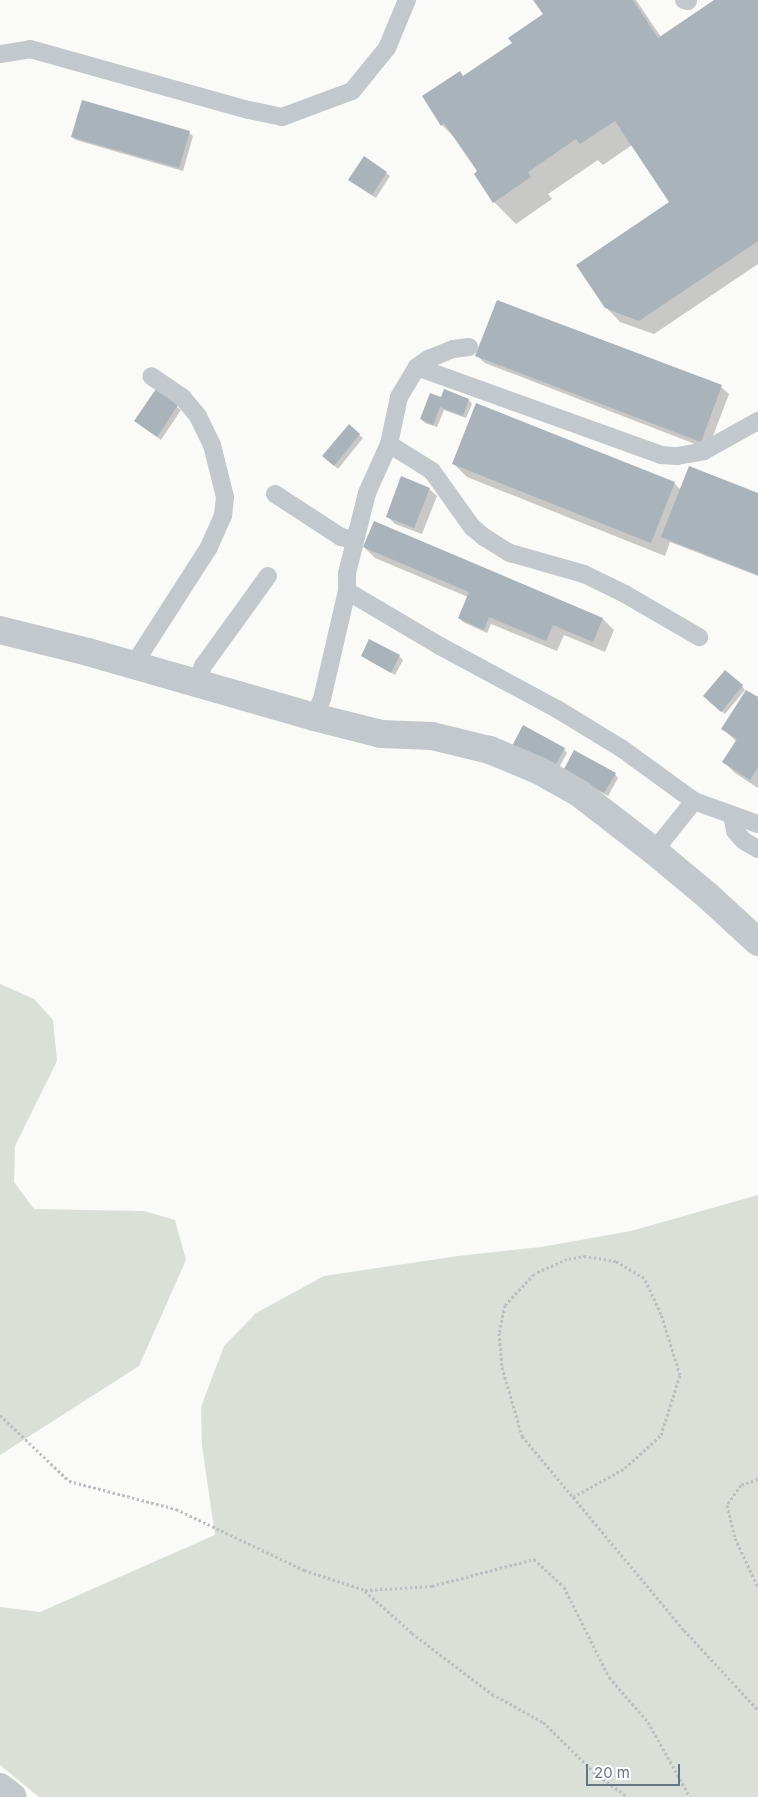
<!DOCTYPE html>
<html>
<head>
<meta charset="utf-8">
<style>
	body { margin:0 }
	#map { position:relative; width:758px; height:1797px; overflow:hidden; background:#fafaf8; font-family:Inter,sans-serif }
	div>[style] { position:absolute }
	.green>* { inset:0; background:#dadfd7 }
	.shadow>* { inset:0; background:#0003 }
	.building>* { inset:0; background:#aab3b9 }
	.path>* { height:3px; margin-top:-1.5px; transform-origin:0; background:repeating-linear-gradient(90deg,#bbbfc2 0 2.5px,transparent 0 5px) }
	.lane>* { height:18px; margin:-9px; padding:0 9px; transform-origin:9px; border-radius:9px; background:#c3c8cc }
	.street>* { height:28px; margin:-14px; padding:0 14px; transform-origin:14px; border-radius:14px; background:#c3c8cc }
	span { translate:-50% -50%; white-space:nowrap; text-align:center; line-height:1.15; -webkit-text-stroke:5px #fff; paint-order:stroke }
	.scale { position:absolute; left:586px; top:1764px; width:94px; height:22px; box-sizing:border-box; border:2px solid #657683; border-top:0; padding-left:6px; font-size:15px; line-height:18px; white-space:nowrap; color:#657683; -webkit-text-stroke:4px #fff; paint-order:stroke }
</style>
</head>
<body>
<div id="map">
	<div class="green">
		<i style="clip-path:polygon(0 984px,34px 999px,53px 1020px,57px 1061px,15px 1146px,14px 1182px,34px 1209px,144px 1211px,175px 1220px,186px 1260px,139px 1366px,0 1455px)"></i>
		<i style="clip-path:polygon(758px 1195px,758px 1797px,39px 1797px,0 1765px,0 1607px,40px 1612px,215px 1535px,202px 1446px,201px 1407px,224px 1346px,256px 1313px,324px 1276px,458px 1256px,541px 1247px,631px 1231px)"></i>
	</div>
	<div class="shadow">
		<i style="clip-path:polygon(535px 0,636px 0,661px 37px,716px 0,758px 0,758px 264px,654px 334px,620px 322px,606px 307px,671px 202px,632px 145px,603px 165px,598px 160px,548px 194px,552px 199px,516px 224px,494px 202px,479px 172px,458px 141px,442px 125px,464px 77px,513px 44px,545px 15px)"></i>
		<i style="clip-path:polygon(189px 133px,193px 136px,183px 171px,76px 140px,72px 137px)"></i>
		<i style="clip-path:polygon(364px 158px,390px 176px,376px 198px,353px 183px)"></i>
		<i style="clip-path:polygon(497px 301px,721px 387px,729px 394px,708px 449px,485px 363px,477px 356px)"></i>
		<i style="clip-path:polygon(156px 391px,181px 410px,161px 440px,136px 421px)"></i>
		<i style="clip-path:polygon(442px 399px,469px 400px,472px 404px,466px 418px,444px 410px,437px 427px,425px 423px,421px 419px)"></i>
		<i style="clip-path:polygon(349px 426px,363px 438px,338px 469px,327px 459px)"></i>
		<i style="clip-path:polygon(453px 463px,674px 483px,681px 490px,758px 494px,758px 576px,670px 542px,665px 556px,467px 477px)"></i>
		<i style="clip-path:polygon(429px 489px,437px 496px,422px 534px,395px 524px,387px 516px)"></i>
		<i style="clip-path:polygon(374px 523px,603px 619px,614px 630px,605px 652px,564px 635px,557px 651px,491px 624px,487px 633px,463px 622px,459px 618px,468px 597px,375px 558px,364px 547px)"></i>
		<i style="clip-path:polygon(362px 656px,399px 656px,403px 660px,395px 675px)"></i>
		<i style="clip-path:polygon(742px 686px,745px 690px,725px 714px,708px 700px)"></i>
		<i style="clip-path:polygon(758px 699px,758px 788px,735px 773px,724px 762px,737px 742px,723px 729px)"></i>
		<i style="clip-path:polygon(514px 745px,564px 749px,567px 753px,557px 771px)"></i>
		<i style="clip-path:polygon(568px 774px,615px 774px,618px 778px,608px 796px)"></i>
	</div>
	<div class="building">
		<i style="clip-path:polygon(533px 0,633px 0,658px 38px,714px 0,758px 0,758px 241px,639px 321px,605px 308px,576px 265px,669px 202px,615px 121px,580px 144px,576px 139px,528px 172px,531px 177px,493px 203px,474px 174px,477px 171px,444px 123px,441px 126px,422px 96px,460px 71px,463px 76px,512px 43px,508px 38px,543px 14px)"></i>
		<i style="clip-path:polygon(82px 100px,190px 131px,179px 168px,71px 137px)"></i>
		<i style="clip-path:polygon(364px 156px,387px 172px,372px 195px,348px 180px)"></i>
		<i style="clip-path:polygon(497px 300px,722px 385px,701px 442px,475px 356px)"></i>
		<i style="clip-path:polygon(156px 389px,178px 405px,157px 437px,134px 421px)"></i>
		<i style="clip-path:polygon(444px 389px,469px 399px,463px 416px,440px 407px,433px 425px,420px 419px,430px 393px,441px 397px)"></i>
		<i style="clip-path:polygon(476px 403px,675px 482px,651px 543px,452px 464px)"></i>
		<i style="clip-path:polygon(349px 424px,360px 434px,334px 466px,322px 456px)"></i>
		<i style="clip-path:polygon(689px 466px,758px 493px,758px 575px,661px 537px)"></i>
		<i style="clip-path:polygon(401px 476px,430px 488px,414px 528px,386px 517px)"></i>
		<i style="clip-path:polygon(374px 521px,603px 618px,593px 642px,553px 625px,546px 641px,489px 617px,484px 630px,458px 618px,469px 592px,363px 547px)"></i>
		<i style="clip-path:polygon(369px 639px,400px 655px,391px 673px,361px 656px)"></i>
		<i style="clip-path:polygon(725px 670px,743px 685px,721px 712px,703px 696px)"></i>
		<i style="clip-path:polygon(746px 690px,758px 697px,758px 767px,750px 780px,722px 762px,737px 739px,721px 729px)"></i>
		<i style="clip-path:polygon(523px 725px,565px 748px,553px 769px,512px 746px)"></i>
		<i style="clip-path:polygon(574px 750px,616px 773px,604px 793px,563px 771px)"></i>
	</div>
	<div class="path">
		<i style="left:0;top:1415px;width:95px;rotate:43.7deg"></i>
		<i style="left:69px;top:1481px;width:111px;rotate:14.7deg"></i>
		<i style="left:176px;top:1509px;width:142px;rotate:25.5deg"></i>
		<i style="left:304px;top:1570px;width:64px;rotate:18.2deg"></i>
		<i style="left:365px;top:1590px;width:67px;rotate:-3.4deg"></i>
		<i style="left:432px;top:1586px;width:106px;rotate:-14.8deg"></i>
		<i style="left:534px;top:1559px;width:41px;rotate:43deg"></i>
		<i style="left:564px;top:1587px;width:101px;rotate:63.4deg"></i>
		<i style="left:609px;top:1677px;width:60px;rotate:49.1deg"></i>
		<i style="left:648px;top:1722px;width:86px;rotate:60.8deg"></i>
		<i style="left:758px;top:1479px;width:18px;rotate:161deg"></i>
		<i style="left:741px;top:1485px;width:24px;rotate:125deg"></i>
		<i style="left:727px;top:1505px;width:34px;rotate:76deg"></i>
		<i style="left:735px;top:1538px;width:54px;rotate:64.9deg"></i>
		<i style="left:573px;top:1497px;width:60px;rotate:-29.1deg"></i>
		<i style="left:625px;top:1468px;width:49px;rotate:-42.5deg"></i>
		<i style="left:661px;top:1435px;width:63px;rotate:-72.4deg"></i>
		<i style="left:680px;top:1375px;width:64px;rotate:-107.3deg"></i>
		<i style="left:661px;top:1314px;width:40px;rotate:-115deg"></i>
		<i style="left:644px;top:1278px;width:33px;rotate:-149deg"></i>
		<i style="left:616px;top:1261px;width:30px;rotate:-171deg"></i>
		<i style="left:586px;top:1256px;width:19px;rotate:171deg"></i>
		<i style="left:567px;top:1259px;width:36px;rotate:156deg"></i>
		<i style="left:534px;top:1274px;width:42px;rotate:133.1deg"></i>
		<i style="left:505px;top:1305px;width:29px;rotate:102deg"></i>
		<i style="left:499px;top:1333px;width:34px;rotate:85deg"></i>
		<i style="left:502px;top:1367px;width:72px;rotate:73.8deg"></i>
		<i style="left:522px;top:1436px;width:80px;rotate:50.1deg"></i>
		<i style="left:573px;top:1497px;width:173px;rotate:50.2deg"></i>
		<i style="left:684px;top:1630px;width:109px;rotate:47.2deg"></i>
		<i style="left:365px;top:1591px;width:63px;rotate:41.8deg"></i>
		<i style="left:412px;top:1633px;width:101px;rotate:37.3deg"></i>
		<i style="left:492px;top:1694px;width:58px;rotate:28.8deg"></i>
		<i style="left:543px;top:1722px;width:73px;rotate:44.4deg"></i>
		<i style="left:595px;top:1773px;width:41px;rotate:36deg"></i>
	</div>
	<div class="lane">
		<i style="left:684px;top:0;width:4px;rotate:14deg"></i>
		<i style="left:0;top:54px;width:30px;rotate:-9deg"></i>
		<i style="left:30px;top:49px;width:227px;rotate:15.6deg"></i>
		<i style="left:249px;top:110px;width:34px;rotate:12deg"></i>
		<i style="left:282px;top:117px;width:75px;rotate:-20.4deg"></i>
		<i style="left:352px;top:91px;width:55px;rotate:-50.9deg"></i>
		<i style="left:387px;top:48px;width:52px;rotate:-67.4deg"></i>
		<i style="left:469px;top:347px;width:16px;rotate:173deg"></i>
		<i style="left:453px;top:349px;width:27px;rotate:158deg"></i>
		<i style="left:428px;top:359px;width:14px;rotate:144deg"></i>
		<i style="left:417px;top:367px;width:35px;rotate:121deg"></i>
		<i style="left:399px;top:397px;width:48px;rotate:102deg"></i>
		<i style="left:389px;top:444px;width:54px;rotate:114.2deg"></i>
		<i style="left:367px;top:493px;width:82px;rotate:104deg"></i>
		<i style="left:347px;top:573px;width:18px;rotate:90deg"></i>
		<i style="left:347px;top:591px;width:108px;rotate:30.6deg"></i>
		<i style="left:440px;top:646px;width:133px;rotate:28.3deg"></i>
		<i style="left:557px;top:709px;width:75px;rotate:31.4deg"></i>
		<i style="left:621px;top:748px;width:90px;rotate:36deg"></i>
		<i style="left:694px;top:801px;width:68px;rotate:19.8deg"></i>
		<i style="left:417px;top:367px;width:259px;rotate:19.8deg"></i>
		<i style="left:661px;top:455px;width:16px;rotate:4deg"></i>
		<i style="left:677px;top:456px;width:27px;rotate:-10deg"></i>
		<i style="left:704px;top:451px;width:62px;rotate:-29.1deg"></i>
		<i style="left:389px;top:444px;width:51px;rotate:32.1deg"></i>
		<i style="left:432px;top:471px;width:69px;rotate:54.5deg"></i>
		<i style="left:472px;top:527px;width:16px;rotate:40deg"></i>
		<i style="left:484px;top:537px;width:31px;rotate:32deg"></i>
		<i style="left:510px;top:553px;width:77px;rotate:15.8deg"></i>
		<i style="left:584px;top:574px;width:46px;rotate:26deg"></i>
		<i style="left:625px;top:594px;width:86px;rotate:30.2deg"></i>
		<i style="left:275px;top:494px;width:79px;rotate:33.1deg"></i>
		<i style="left:341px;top:537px;width:14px;rotate:12deg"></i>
		<i style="left:134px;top:664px;width:139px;rotate:-57.3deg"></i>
		<i style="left:209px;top:547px;width:34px;rotate:-66deg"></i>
		<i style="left:223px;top:516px;width:19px;rotate:-84deg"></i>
		<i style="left:225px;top:497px;width:54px;rotate:-104deg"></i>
		<i style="left:212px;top:445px;width:32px;rotate:-116deg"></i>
		<i style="left:198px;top:416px;width:25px;rotate:-130deg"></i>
		<i style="left:182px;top:397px;width:37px;rotate:-146deg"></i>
		<i style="left:198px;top:682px;width:17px;rotate:-73deg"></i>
		<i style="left:203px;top:666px;width:111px;rotate:-54.2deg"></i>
		<i style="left:314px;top:717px;width:20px;rotate:-66deg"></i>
		<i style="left:322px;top:699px;width:111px;rotate:-77deg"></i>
		<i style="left:732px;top:815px;width:16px;rotate:79deg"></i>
		<i style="left:735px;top:831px;width:13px;rotate:48deg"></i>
		<i style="left:744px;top:841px;width:16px;rotate:30deg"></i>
		<i style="left:654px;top:851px;width:64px;rotate:-51.3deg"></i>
	</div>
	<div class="street">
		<i style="left:0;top:630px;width:91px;rotate:14deg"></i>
		<i style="left:88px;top:652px;width:235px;rotate:16deg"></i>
		<i style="left:314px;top:717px;width:69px;rotate:14.2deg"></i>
		<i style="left:381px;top:734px;width:51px;rotate:2.2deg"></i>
		<i style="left:432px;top:736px;width:60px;rotate:13.6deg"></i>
		<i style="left:490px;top:750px;width:54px;rotate:22.8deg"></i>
		<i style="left:540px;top:771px;width:45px;rotate:29.4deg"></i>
		<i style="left:579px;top:793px;width:95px;rotate:37.7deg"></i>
		<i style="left:654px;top:851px;width:70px;rotate:39.8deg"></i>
		<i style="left:708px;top:896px;width:68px;rotate:42.6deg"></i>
		<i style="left:0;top:1787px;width:16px;rotate:38deg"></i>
	</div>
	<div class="scale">20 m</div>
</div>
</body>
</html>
